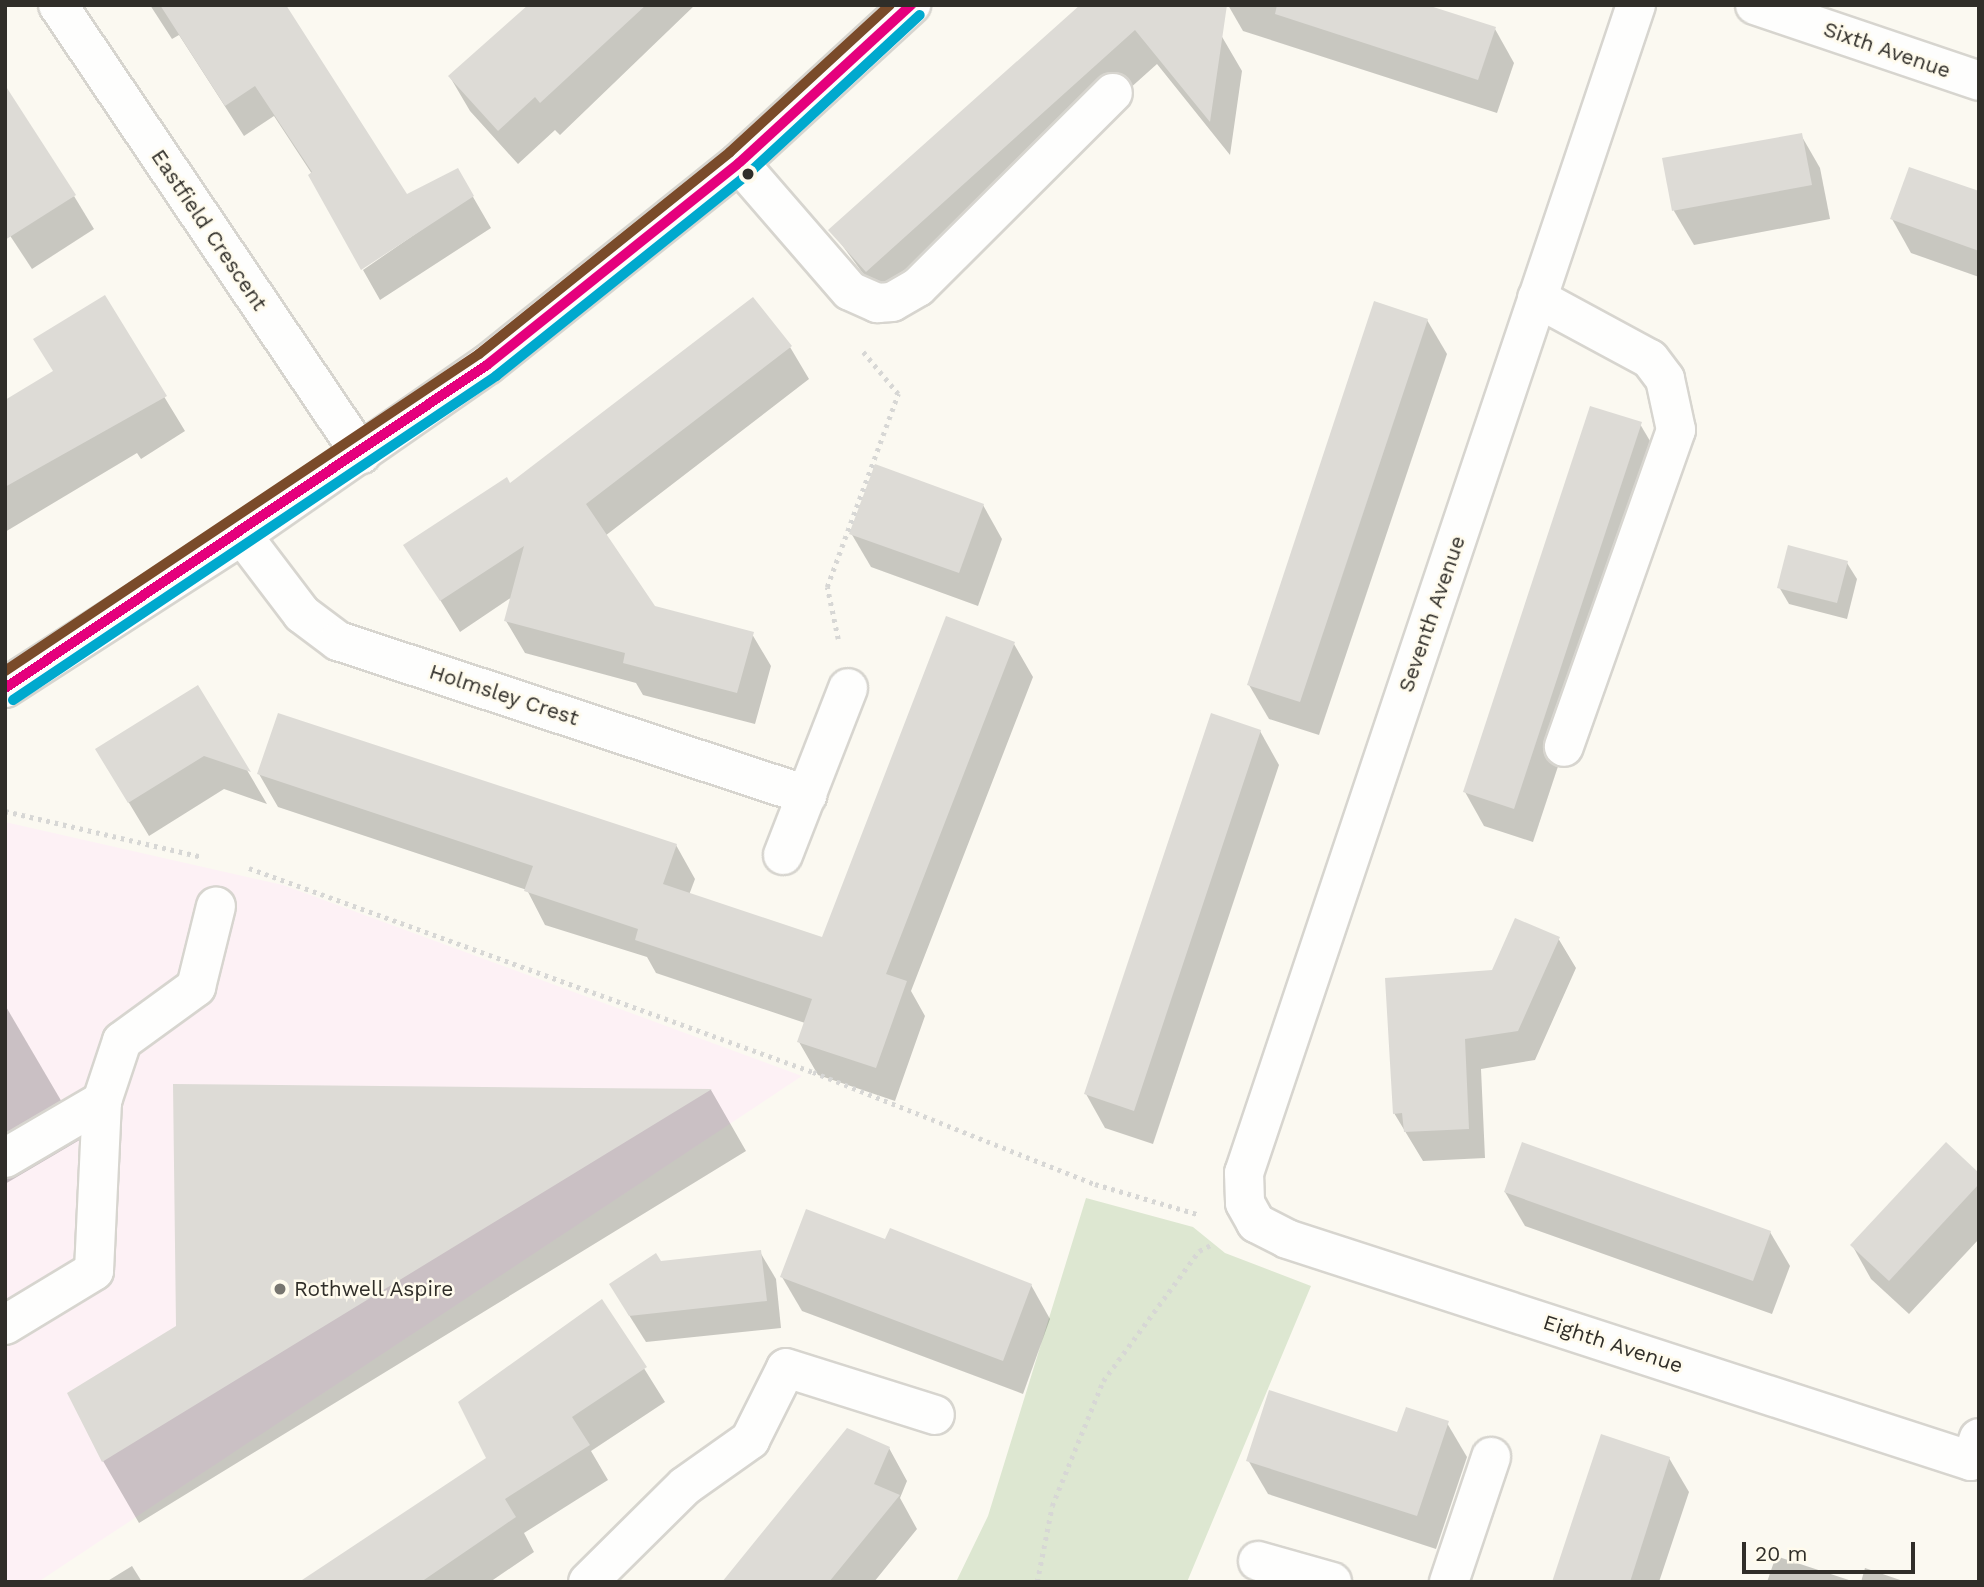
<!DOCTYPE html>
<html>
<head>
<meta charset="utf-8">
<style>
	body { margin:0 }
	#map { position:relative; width:1984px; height:1587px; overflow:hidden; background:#fbf9f1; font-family:"Work Sans",sans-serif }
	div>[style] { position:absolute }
	.commercial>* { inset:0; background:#fdf1f5 }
	.green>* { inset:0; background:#dde7d1 }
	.shadow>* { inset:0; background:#0003 }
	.building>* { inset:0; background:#dddbd6 }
	.path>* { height:4.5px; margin-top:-2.25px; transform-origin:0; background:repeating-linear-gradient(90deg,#d7d7d5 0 3.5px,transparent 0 8.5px) }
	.roads { filter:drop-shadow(2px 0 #d7d5cf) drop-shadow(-2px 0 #d7d5cf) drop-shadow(0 2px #d7d5cf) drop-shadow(0 -2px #d7d5cf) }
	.minor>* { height:38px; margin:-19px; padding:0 19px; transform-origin:19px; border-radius:19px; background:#fefefd }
	.bus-1>* { height:10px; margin:-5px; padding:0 5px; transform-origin:5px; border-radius:5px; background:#e5007d }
	.bus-2>* { height:10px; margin:-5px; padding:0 5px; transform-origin:5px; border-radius:5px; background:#00a9ce }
	.bus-3>* { height:10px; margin:-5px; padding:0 5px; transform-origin:5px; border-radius:5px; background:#7a4b2a }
	.dots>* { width:19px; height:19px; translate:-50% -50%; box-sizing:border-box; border:4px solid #fffbed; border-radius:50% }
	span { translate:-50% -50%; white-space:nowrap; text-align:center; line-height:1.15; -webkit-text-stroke:5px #fffbed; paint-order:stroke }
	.street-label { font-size:21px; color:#302e29 }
	.poi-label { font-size:21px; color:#302e29 }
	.left { translate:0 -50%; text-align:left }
	.frame { position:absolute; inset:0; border:7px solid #302e29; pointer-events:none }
	.scale { position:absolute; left:1742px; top:1542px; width:173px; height:32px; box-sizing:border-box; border:4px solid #302e29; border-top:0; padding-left:9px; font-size:21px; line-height:24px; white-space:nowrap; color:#302e29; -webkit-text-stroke:5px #fffbed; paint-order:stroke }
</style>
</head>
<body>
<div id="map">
	<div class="commercial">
		<i style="clip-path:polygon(5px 822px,283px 885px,802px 1076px,38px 1582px,5px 1582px)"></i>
	</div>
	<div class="green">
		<i style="clip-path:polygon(1086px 1198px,1193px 1227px,1225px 1253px,1311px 1286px,1187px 1582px,956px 1582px,988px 1516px)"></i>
	</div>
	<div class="shadow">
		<i style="clip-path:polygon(150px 5px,282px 5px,407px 197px,458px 171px,491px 228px,380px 300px,363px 270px,434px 221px,312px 174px,274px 116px,244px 136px,179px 35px,172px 39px)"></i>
		<i style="clip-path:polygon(542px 5px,695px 5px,560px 135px,555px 130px,518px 164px,470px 111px,450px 77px)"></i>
		<i style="clip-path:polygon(1083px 5px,1221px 35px,1242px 71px,1230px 155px,1157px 64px,887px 306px,831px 230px)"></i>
		<i style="clip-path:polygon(1228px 5px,1422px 5px,1495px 29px,1514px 63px,1497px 113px,1243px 31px)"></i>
		<i style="clip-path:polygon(1801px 135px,1820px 168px,1830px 219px,1694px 245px,1674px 211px,1664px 160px)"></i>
		<i style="clip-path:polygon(1979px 194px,1979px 277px,1911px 253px,1892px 219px)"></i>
		<i style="clip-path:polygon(74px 196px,94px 229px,32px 269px,5px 228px)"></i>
		<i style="clip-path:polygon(104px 298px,185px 431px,141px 459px,137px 453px,5px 532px,5px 402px,54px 372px)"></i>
		<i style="clip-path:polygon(1427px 320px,1447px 354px,1319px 735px,1269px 719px,1249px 685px)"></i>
		<i style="clip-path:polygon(790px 347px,809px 379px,605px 536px,654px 607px,752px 634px,771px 666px,755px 724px,643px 695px,636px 683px,525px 653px,506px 621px,512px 597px,460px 632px,406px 545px,510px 486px)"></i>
		<i style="clip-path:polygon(1640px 424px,1660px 458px,1533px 842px,1484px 826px,1465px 792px)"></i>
		<i style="clip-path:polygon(983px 505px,1002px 539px,978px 606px,871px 567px,851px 533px)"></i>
		<i style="clip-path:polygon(1847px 563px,1857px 579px,1847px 619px,1789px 604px,1779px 587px)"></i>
		<i style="clip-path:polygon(1014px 644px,1033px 677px,911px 991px,925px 1016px,895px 1101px,818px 1075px,799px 1042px,805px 1023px,656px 973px,647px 957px,545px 925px,527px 890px,278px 807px,259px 774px,676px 845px,695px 879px,689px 895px,823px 940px)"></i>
		<i style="clip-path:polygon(198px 687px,267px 804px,224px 789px,149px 836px,117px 783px)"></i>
		<i style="clip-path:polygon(1260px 731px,1279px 765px,1153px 1144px,1105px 1128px,1086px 1094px)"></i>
		<i style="clip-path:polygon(1558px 938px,1576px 968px,1535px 1060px,1481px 1069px,1485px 1158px,1423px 1161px,1394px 1113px,1493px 972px)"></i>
		<i style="clip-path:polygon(5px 1005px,83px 1138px,5px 1184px)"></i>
		<i style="clip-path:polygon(175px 1086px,711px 1090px,746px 1151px,139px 1523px,103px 1461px,178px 1327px)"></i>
		<i style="clip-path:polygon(1979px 1175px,1979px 1239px,1909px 1314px,1871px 1279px,1852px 1245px)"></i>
		<i style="clip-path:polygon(1505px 1192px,1770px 1232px,1790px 1266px,1772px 1314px,1525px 1226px)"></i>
		<i style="clip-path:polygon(886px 1241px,1031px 1285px,1050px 1319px,1023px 1394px,802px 1311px,782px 1277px)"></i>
		<i style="clip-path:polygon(760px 1252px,776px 1279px,781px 1328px,646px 1342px,627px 1312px,660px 1262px)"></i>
		<i style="clip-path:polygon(602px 1301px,665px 1402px,591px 1451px,608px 1480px,524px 1533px,534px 1552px,490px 1582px,302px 1582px,488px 1458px)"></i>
		<i style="clip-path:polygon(1447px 1423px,1467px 1457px,1436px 1549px,1268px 1494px,1248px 1460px)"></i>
		<i style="clip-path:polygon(889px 1448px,907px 1481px,900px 1498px,917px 1529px,874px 1582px,730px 1582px)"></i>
		<i style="clip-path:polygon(1669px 1458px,1689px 1492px,1659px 1582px,1554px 1582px)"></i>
		<i style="clip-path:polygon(1776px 1556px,1855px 1582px,1767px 1582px)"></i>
		<i style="clip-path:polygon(132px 1566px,142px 1582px,106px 1582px)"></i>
		<i style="clip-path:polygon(1865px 1568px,1906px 1582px,1861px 1582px)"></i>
	</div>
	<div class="building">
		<i style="clip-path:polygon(160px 5px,286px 5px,407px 194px,458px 168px,474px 196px,361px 270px,308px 175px,312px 172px,255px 86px,225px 106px)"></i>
		<i style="clip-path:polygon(528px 5px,646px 5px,540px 103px,535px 97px,498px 131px,448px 76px)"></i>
		<i style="clip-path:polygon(1080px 5px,1227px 5px,1210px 122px,1135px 30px,866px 272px,828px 230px)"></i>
		<i style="clip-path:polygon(1277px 5px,1427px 5px,1496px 27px,1478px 80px,1275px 14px)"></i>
		<i style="clip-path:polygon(5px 85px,76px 195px,5px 240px)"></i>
		<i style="clip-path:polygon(1802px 133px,1812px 185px,1672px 211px,1662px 158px)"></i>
		<i style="clip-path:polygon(1909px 167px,1979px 191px,1979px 251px,1890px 219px)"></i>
		<i style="clip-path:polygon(105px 295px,167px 396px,5px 487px,5px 400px,53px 371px,33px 339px)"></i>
		<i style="clip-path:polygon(753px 297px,792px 346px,586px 504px,655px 606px,754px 632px,737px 693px,623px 663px,625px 653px,504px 621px,524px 546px,440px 601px,403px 545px,507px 477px,510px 483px)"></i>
		<i style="clip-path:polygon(1374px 301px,1428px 319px,1300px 702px,1247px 685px)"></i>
		<i style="clip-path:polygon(1590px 406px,1642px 422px,1514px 809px,1463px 792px)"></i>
		<i style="clip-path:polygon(875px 464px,984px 504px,959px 573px,849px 534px)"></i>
		<i style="clip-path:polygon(1788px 545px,1848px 561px,1837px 603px,1777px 588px)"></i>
		<i style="clip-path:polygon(946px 616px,1015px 642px,886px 974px,907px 981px,876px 1068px,797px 1042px,812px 999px,635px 940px,638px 929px,524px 891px,533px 866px,257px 774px,278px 713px,677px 844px,663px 884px,822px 937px)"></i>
		<i style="clip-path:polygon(198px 685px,251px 772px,204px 756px,128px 803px,95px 749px)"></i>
		<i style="clip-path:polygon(1211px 713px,1261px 730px,1134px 1111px,1084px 1094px)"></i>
		<i style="clip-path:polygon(1515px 918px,1560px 937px,1518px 1031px,1465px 1039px,1469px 1129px,1404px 1132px,1402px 1113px,1393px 1114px,1385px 978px,1492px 970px)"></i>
		<i style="clip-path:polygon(173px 1084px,586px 1088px,712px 1089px,102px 1462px,67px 1393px,176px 1326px)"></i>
		<i style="clip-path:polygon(1522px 1142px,1771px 1231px,1753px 1281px,1504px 1192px)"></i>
		<i style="clip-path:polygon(1946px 1142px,1979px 1173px,1979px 1184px,1889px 1281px,1850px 1245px)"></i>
		<i style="clip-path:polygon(806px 1209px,885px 1239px,890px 1228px,1032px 1284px,1003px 1361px,780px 1277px)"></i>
		<i style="clip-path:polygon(761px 1250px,767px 1301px,629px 1316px,609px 1284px,656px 1253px,661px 1261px)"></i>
		<i style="clip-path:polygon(602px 1299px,647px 1367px,572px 1417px,590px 1445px,505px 1499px,516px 1517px,421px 1582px,299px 1582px,486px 1458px,458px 1402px)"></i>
		<i style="clip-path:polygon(1269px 1390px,1397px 1432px,1406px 1407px,1449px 1421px,1417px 1516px,1246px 1461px)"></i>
		<i style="clip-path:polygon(847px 1428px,890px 1447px,874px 1484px,900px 1495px,829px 1582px,722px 1582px)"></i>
		<i style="clip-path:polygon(1601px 1434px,1670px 1457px,1630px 1582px,1552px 1582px)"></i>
	</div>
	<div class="path">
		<i style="left:838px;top:639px;width:53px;rotate:-101.9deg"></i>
		<i style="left:827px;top:587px;width:206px;rotate:-69.8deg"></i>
		<i style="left:898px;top:394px;width:55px;rotate:-129.8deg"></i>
		<i style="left:5px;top:811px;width:203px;rotate:13.1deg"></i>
		<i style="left:249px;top:868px;width:600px;rotate:19.89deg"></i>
		<i style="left:813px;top:1072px;width:303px;rotate:21.7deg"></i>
		<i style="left:1095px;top:1184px;width:106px;rotate:16.4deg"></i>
		<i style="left:1037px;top:1582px;width:77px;rotate:-78.8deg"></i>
		<i style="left:1052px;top:1506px;width:135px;rotate:-67.8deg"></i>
		<i style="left:1103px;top:1381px;width:162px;rotate:-53.6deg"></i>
		<i style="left:1199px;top:1251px;width:13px;rotate:-27deg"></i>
	</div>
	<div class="roads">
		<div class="minor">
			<i style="left:58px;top:5px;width:542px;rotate:55.99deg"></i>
			<i style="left:1636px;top:5px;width:1232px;rotate:108.55deg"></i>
			<i style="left:1244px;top:1173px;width:30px;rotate:88deg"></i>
			<i style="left:1245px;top:1203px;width:23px;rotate:61deg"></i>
			<i style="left:1256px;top:1223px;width:35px;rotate:27deg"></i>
			<i style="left:1287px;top:1239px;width:719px;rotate:17.98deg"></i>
			<i style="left:1971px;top:1461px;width:24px;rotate:-71deg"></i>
			<i style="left:1755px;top:5px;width:237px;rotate:18.7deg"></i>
			<i style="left:739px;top:163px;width:169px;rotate:49.1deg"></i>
			<i style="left:850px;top:291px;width:30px;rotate:24deg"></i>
			<i style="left:877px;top:303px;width:15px;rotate:-4deg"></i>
			<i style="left:892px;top:302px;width:30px;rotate:-30deg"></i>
			<i style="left:918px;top:287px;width:275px;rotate:-44.9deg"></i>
			<i style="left:1537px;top:298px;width:128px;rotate:28.4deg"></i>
			<i style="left:1650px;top:359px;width:25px;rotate:53deg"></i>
			<i style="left:1665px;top:379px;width:52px;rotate:77.8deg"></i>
			<i style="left:1676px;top:430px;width:336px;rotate:109.5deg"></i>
			<i style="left:242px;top:535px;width:99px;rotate:52.8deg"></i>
			<i style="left:302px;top:614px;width:45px;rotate:36.9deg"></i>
			<i style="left:338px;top:641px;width:494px;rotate:18.2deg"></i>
			<i style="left:5px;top:688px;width:282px;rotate:-32.8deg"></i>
			<i style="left:242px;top:535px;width:298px;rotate:-34.8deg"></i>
			<i style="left:487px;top:365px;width:323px;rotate:-38.7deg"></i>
			<i style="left:739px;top:163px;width:234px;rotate:-42.6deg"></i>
			<i style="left:783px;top:855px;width:179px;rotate:-68.7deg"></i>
			<i style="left:102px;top:1101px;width:63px;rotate:-71.6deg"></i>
			<i style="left:122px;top:1041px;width:92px;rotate:-36.1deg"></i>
			<i style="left:196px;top:987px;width:83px;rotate:-76.1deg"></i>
			<i style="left:5px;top:1158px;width:113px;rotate:-30.4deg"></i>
			<i style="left:102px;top:1101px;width:170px;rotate:92.7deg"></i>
			<i style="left:94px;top:1271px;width:104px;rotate:148.8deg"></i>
			<i style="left:1258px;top:1561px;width:77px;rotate:15.8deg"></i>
			<i style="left:588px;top:1582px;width:136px;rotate:-44.7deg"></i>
			<i style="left:685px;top:1486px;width:80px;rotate:-35.3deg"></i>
			<i style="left:750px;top:1440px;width:80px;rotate:-63.4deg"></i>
			<i style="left:786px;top:1368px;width:156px;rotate:17.5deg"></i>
			<i style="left:1449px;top:1582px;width:132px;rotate:-71.4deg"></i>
		</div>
	</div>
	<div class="bus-1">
		<i style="left:5px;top:688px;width:580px;rotate:-33.83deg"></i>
		<i style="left:487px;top:365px;width:323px;rotate:-38.7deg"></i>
		<i style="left:739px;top:163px;width:234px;rotate:-42.6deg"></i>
	</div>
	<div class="bus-2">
		<i style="left:13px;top:700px;width:582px;rotate:-33.85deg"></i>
		<i style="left:496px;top:376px;width:323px;rotate:-38.7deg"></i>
		<i style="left:748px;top:174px;width:234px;rotate:-42.8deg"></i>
	</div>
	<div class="bus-3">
		<i style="left:5px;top:671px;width:570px;rotate:-33.77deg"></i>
		<i style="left:479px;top:354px;width:322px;rotate:-38.8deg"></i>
		<i style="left:730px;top:152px;width:217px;rotate:-42.6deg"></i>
	</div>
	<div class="dots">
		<i style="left:748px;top:174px;background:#302e29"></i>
		<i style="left:280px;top:1289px;background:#77756f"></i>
	</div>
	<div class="street-label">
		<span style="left:1887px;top:50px;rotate:19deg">Sixth Avenue</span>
		<span style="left:209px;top:230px;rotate:56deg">Eastfield Crescent</span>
		<span style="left:1432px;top:614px;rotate:-71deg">Seventh Avenue</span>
		<span style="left:504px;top:695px;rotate:18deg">Holmsley Crest</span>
		<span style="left:1613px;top:1344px;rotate:18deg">Eighth Avenue</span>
	</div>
	<div class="poi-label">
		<span class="left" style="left:294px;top:1289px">Rothwell Aspire</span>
	</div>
	<div class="frame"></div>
	<div class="scale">20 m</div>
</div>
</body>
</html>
